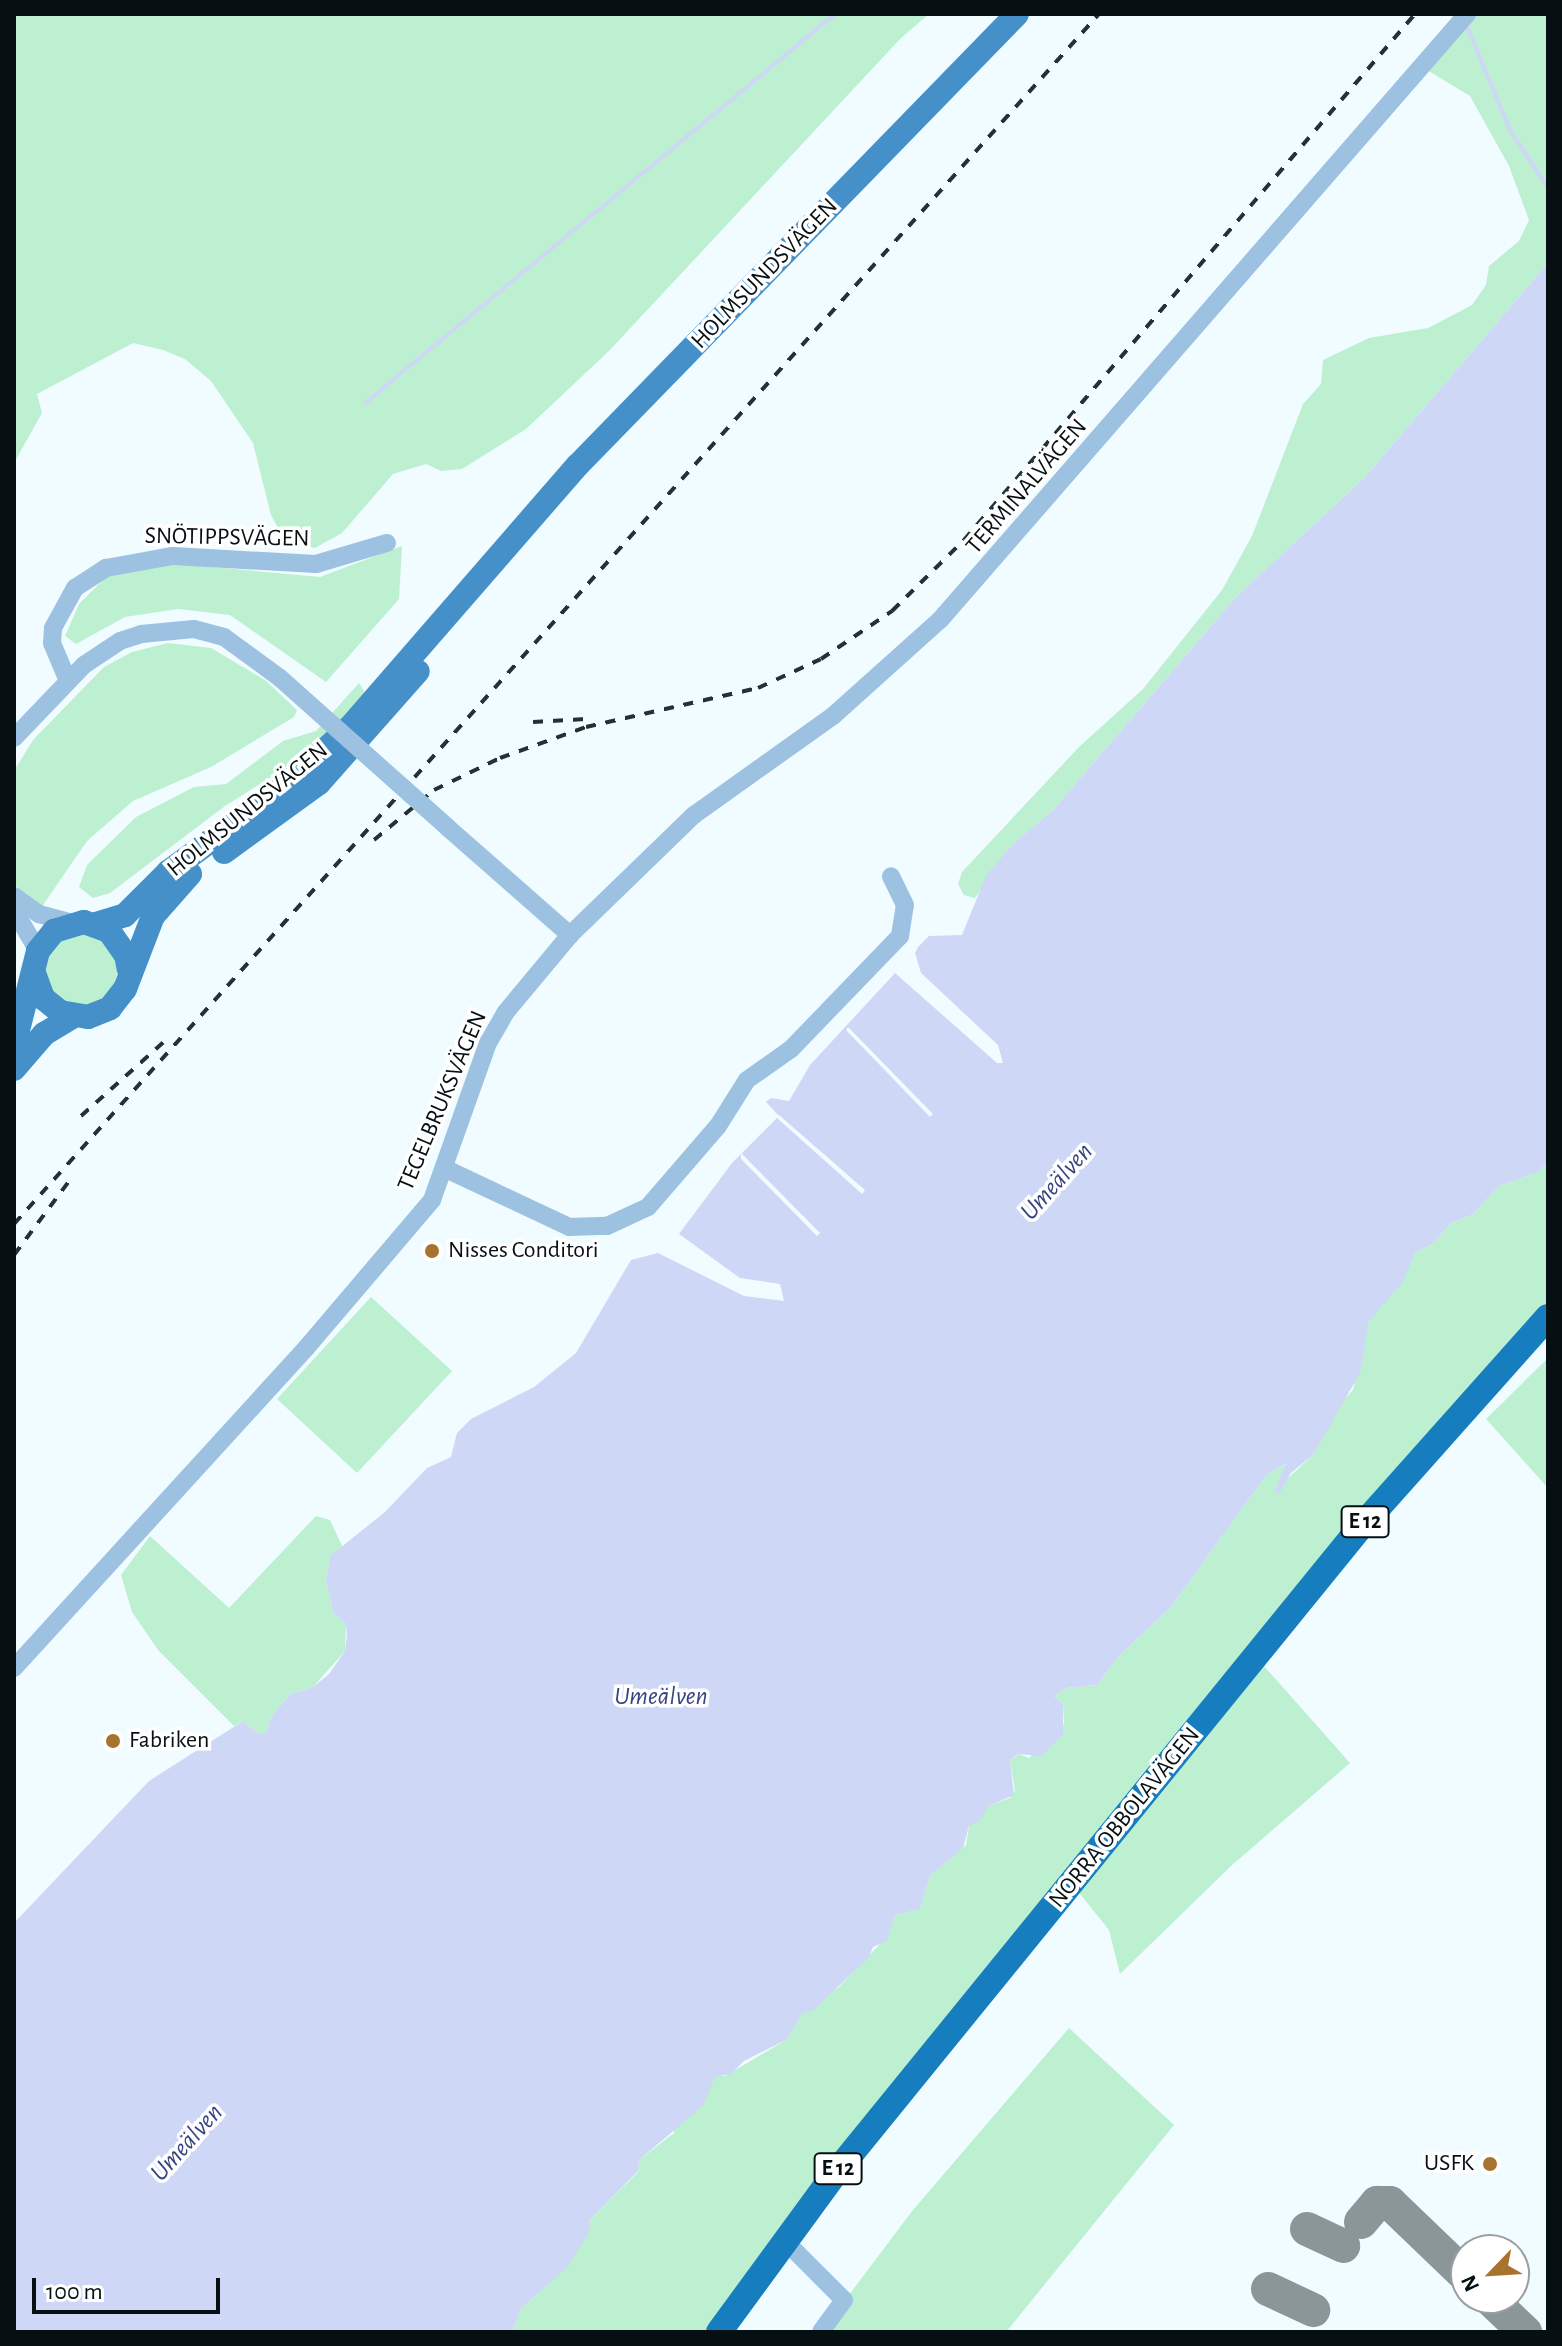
<!DOCTYPE html>
<html>
<head>
<meta charset="utf-8">
<style>
	body { margin:0 }
	#map { position:relative; width:1562px; height:2346px; overflow:hidden; background:#f0fcff; font-family:"Alegreya Sans",sans-serif }
	div>[style] { position:absolute }
	.green>* { inset:0; background:#bcf0d0 }
	.round { border-radius:50% }
	.water>* { inset:0; background:#ced7f6 }
	.pier>* { inset:0; background:#f0fcff }
	.stream>* { height:4px; margin:-2px; padding:0 2px; transform-origin:2px; border-radius:2px; background:#ced7f6 }
	.taxiway>* { height:34px; margin:-17px; padding:0 17px; transform-origin:17px; border-radius:17px; background:#8b9698 }
	.minor>* { height:18px; margin:-9px; padding:0 9px; transform-origin:9px; border-radius:9px; background:#9cc1e1 }
	.major>* { height:24px; margin:-12px; padding:0 12px; transform-origin:12px; border-radius:12px; background:#4590c8 }
	.highway>* { height:26px; margin:-13px; padding:0 13px; transform-origin:13px; border-radius:13px; background:#167dbf }
	.rail>* { height:4px; margin-top:-2px; transform-origin:0; background:repeating-linear-gradient(90deg,#263032 0 10px,transparent 0 20px) }
	.minor-bridge>* { height:18px; margin:-9px; padding:0 9px; transform-origin:9px; border-radius:9px; background:#9cc1e1 }
	.dots>* { width:22px; height:22px; translate:-50% -50%; box-sizing:border-box; border:4px solid #fff; border-radius:50% }
	span { translate:-50% -50%; white-space:nowrap; text-align:center; line-height:1.15; -webkit-text-stroke:7px #fff; paint-order:stroke }
	.shield-label span { padding:2px 6px; background:#fff; border:2px solid; border-radius:6px; -webkit-text-stroke-width:0 }
	.shield-label { font-size:22px; color:#061012; font-weight:700 }
	.street-label { font-size:24px; color:#061012 }
	.poi-label { font-size:24px; color:#061012 }
	.left { translate:0 -50%; text-align:left }
	.right { translate:-100% -50%; text-align:right }
	.water-label { font-size:26px; color:#384481; font-style:italic }
	.frame { position:absolute; inset:0; border:16px solid #061012; pointer-events:none }
	.north { position:absolute; left:1450px; top:2234px; width:80px; height:80px; box-sizing:border-box; background:#fff; border:2px solid #9b9fa0; border-radius:50%; rotate:245deg; font-size:22px; font-weight:700; line-height:32px; text-align:center; color:#061012 }
	.north::after { content:''; display:block; margin:auto; width:28px; height:36px; background:#a8732c; clip-path:polygon(50% 0,100% 100%,50% 72%,0 100%) }
	.scale { position:absolute; left:32px; top:2278px; width:188px; height:36px; box-sizing:border-box; border:4px solid #061012; border-top:0; padding-left:10px; font-size:24px; line-height:28px; white-space:nowrap; color:#061012; -webkit-text-stroke:6px #fff; paint-order:stroke }
</style>
</head>
<body>
<div id="map">
	<div class="green">
		<i style="clip-path:polygon(14px 14px,929px 14px,901px 38px,609px 351px,526px 429px,462px 469px,441px 471px,426px 464px,393px 474px,342px 533px,315px 548px,285px 541px,271px 515px,253px 443px,211px 381px,185px 359px,163px 350px,133px 343px,37px 394px,42px 413px,14px 463px)"></i>
		<i style="clip-path:polygon(1476px 14px,1548px 14px,1548px 263px,1365px 477px,1236px 597px,1053px 810px,1014px 843px,975px 898px,964px 895px,958px 884px,962px 872px,1079px 747px,1143px 689px,1222px 590px,1252px 536px,1303px 404px,1321px 384px,1323px 360px,1369px 338px,1428px 328px,1472px 305px,1486px 285px,1489px 266px,1519px 241px,1529px 220px,1509px 166px,1470px 96px,1427px 70px)"></i>
		<i style="clip-path:polygon(402px 546px,399px 599px,326px 682px,230px 615px,178px 609px,125px 617px,76px 644px,65px 636px,79px 604px,111px 572px,158px 562px,320px 577px)"></i>
		<i style="clip-path:polygon(168px 643px,211px 648px,265px 680px,297px 710px,294px 717px,211px 767px,133px 801px,87px 841px,41px 908px,22px 895px,14px 882px,14px 771px,33px 740px,104px 667px,132px 652px)"></i>
		<i style="clip-path:polygon(359px 683px,366px 694px,329px 736px,276px 774px,225px 806px,110px 893px,93px 898px,79px 887px,87px 865px,136px 817px,194px 787px,226px 784px,283px 741px,316px 731px)"></i>
		<i class="round" style="left:45px;top:934px;width:72px;height:72px"></i>
		<i style="clip-path:polygon(1548px 1162px,1548px 1317px,1256px 1657px,1350px 1763px,1231px 1866px,1120px 1974px,1109px 1930px,1072px 1884px,719px 2332px,512px 2332px,521px 2309px,548px 2284px,589px 2221px,638px 2172px,639px 2160px,674px 2133px,674px 2125px,697px 2111px,715px 2076px,725px 2076px,786px 2040px,803px 2013px,839px 1987px,882px 1942px,895px 1915px,920px 1909px,930px 1876px,966px 1845px,969px 1826px,986px 1807px,1010px 1798px,1015px 1791px,1010px 1760px,1019px 1754px,1029px 1758px,1064px 1724px,1063px 1704px,1054px 1696px,1066px 1688px,1097px 1685px,1118px 1657px,1171px 1607px,1267px 1474px,1287px 1464px,1275px 1490px,1313px 1455px,1338px 1406px,1353px 1390px,1369px 1321px,1415px 1253px,1432px 1244px,1451px 1223px,1472px 1215px,1499px 1186px,1536px 1173px)"></i>
		<i style="clip-path:polygon(371px 1297px,452px 1371px,357px 1473px,277px 1399px)"></i>
		<i style="clip-path:polygon(1548px 1358px,1548px 1488px,1486px 1419px)"></i>
		<i style="clip-path:polygon(316px 1516px,330px 1520px,343px 1548px,330px 1557px,326px 1581px,333px 1612px,346px 1624px,345px 1651px,313px 1687px,290px 1694px,271px 1717px,267px 1732px,259px 1734px,243px 1721px,234px 1726px,158px 1650px,132px 1612px,121px 1575px,150px 1536px,229px 1608px)"></i>
		<i style="clip-path:polygon(1069px 2028px,1174px 2125px,1006px 2332px,821px 2332px,913px 2210px)"></i>
	</div>
	<div class="water">
		<i style="clip-path:polygon(1548px 263px,1548px 1162px,1536px 1173px,1499px 1186px,1472px 1215px,1451px 1223px,1432px 1244px,1415px 1253px,1402px 1283px,1369px 1321px,1360px 1373px,1313px 1455px,1291px 1473px,1279px 1494px,1275px 1490px,1286px 1464px,1267px 1474px,1171px 1607px,1118px 1657px,1097px 1685px,1066px 1688px,1054px 1696px,1063px 1704px,1063px 1735px,1041px 1756px,1018px 1754px,1010px 1760px,1014px 1795px,987px 1807px,980px 1821px,969px 1826px,963px 1848px,930px 1876px,920px 1909px,895px 1915px,887px 1941px,873px 1947px,869px 1957px,814px 2010px,803px 2013px,786px 2040px,744px 2061px,731px 2074px,715px 2077px,703px 2106px,639px 2160px,638px 2171px,589px 2221px,590px 2231px,568px 2266px,521px 2309px,512px 2332px,14px 2332px,14px 1923px,149px 1781px,243px 1721px,259px 1734px,267px 1732px,271px 1717px,290px 1694px,313px 1687px,329px 1674px,345px 1651px,347px 1635px,346px 1624px,333px 1612px,326px 1581px,330px 1556px,385px 1512px,427px 1468px,451px 1457px,457px 1433px,471px 1419px,534px 1387px,576px 1353px,631px 1260px,658px 1253px,744px 1296px,784px 1301px,780px 1284px,740px 1278px,679px 1234px,732px 1163px,779px 1116px,766px 1102px,771px 1098px,789px 1101px,810px 1065px,895px 973px,997px 1063px,1003px 1063px,998px 1045px,921px 973px,915px 953px,918px 947px,929px 936px,962px 935px,986px 876px,1014px 843px,1053px 810px,1236px 597px,1365px 477px)"></i>
	</div>
	<div class="pier">
		<i style="clip-path:polygon(848px 1027px,933px 1114px,930px 1117px,846px 1030px)"></i>
		<i style="clip-path:polygon(779px 1115px,865px 1190px,862px 1194px,777px 1118px)"></i>
		<i style="clip-path:polygon(741px 1153px,820px 1233px,817px 1236px,741px 1159px)"></i>
	</div>
	<div class="stream">
		<i style="left:1466px;top:24px;width:115px;rotate:67.5deg"></i>
		<i style="left:1510px;top:130px;width:69px;rotate:56.8deg"></i>
		<i style="left:365px;top:403px;width:610px;rotate:-39.61deg"></i>
	</div>
	<div class="taxiway">
		<i style="left:1361px;top:2222px;width:25px;rotate:-50deg"></i>
		<i style="left:1377px;top:2203px;width:13px"></i>
		<i style="left:1390px;top:2203px;width:105px;rotate:43.8deg"></i>
		<i style="left:1307px;top:2229px;width:40px;rotate:25deg"></i>
		<i style="left:1268px;top:2289px;width:50px;rotate:25deg"></i>
		<i style="left:1489px;top:2298px;width:50px;rotate:43.4deg"></i>
	</div>
	<div class="minor">
		<i style="left:68px;top:681px;width:41px;rotate:-112.8deg"></i>
		<i style="left:52px;top:643px;width:15px;rotate:-86deg"></i>
		<i style="left:53px;top:628px;width:46px;rotate:-61.2deg"></i>
		<i style="left:75px;top:588px;width:37px;rotate:-33deg"></i>
		<i style="left:106px;top:568px;width:68px;rotate:-10.2deg"></i>
		<i style="left:173px;top:556px;width:143px;rotate:3.2deg"></i>
		<i style="left:316px;top:564px;width:74px;rotate:-16.5deg"></i>
		<i style="left:14px;top:738px;width:101px;rotate:-46.2deg"></i>
		<i style="left:84px;top:665px;width:43px;rotate:-33.7deg"></i>
		<i style="left:120px;top:641px;width:22px;rotate:-18deg"></i>
		<i style="left:141px;top:634px;width:53px;rotate:-5.4deg"></i>
		<i style="left:194px;top:629px;width:31px;rotate:15deg"></i>
		<i style="left:224px;top:637px;width:69px;rotate:36.2deg"></i>
		<i style="left:447px;top:827px;width:164px;rotate:41.3deg"></i>
		<i style="left:14px;top:896px;width:31px;rotate:36deg"></i>
		<i style="left:39px;top:914px;width:35px;rotate:15deg"></i>
		<i style="left:14px;top:910px;width:48px;rotate:59.7deg"></i>
		<i style="left:446px;top:1169px;width:136px;rotate:25.2deg"></i>
		<i style="left:569px;top:1227px;width:38px;rotate:-2deg"></i>
		<i style="left:607px;top:1226px;width:45px;rotate:-24.9deg"></i>
		<i style="left:648px;top:1207px;width:107px;rotate:-49.2deg"></i>
		<i style="left:718px;top:1126px;width:54px;rotate:-57.8deg"></i>
		<i style="left:747px;top:1080px;width:54px;rotate:-35.2deg"></i>
		<i style="left:791px;top:1049px;width:157px;rotate:-46deg"></i>
		<i style="left:900px;top:936px;width:31px;rotate:-81deg"></i>
		<i style="left:905px;top:905px;width:32px;rotate:-116deg"></i>
		<i style="left:14px;top:1668px;width:435px;rotate:-47.6deg"></i>
		<i style="left:307px;top:1347px;width:193px;rotate:-49.6deg"></i>
		<i style="left:432px;top:1200px;width:167px;rotate:-70.4deg"></i>
		<i style="left:488px;top:1043px;width:34px;rotate:-60deg"></i>
		<i style="left:505px;top:1013px;width:102px;rotate:-50.2deg"></i>
		<i style="left:570px;top:935px;width:173px;rotate:-44.1deg"></i>
		<i style="left:694px;top:815px;width:172px;rotate:-35.5deg"></i>
		<i style="left:834px;top:715px;width:142px;rotate:-41.9deg"></i>
		<i style="left:940px;top:620px;width:803px;rotate:-48.99deg"></i>
		<i style="left:783px;top:2239px;width:86px;rotate:45deg"></i>
		<i style="left:844px;top:2300px;width:39px;rotate:126deg"></i>
	</div>
	<div class="major">
		<i style="left:224px;top:852px;width:117px;rotate:-36deg"></i>
		<i style="left:319px;top:783px;width:149px;rotate:-48.5deg"></i>
		<i style="left:96px;top:924px;width:30px;rotate:-17deg"></i>
		<i style="left:125px;top:915px;width:61px;rotate:-45deg"></i>
		<i style="left:168px;top:872px;width:144px;rotate:-36.2deg"></i>
		<i style="left:284px;top:787px;width:89px;rotate:-42.3deg"></i>
		<i style="left:350px;top:727px;width:347px;rotate:-49deg"></i>
		<i style="left:578px;top:465px;width:629px;rotate:-45.77deg"></i>
		<i style="left:34px;top:973px;width:27px;rotate:70deg"></i>
		<i style="left:43px;top:998px;width:22px;rotate:39deg"></i>
		<i style="left:60px;top:1012px;width:28px;rotate:10deg"></i>
		<i style="left:88px;top:1017px;width:24px;rotate:-22deg"></i>
		<i style="left:110px;top:1008px;width:24px;rotate:-52deg"></i>
		<i style="left:125px;top:989px;width:78px;rotate:-69deg"></i>
		<i style="left:153px;top:916px;width:56px;rotate:-48.6deg"></i>
		<i style="left:14px;top:1046px;width:98px;rotate:-75.8deg"></i>
		<i style="left:38px;top:951px;width:26px;rotate:-51deg"></i>
		<i style="left:54px;top:931px;width:31px;rotate:-17deg"></i>
		<i style="left:84px;top:922px;width:27px;rotate:20deg"></i>
		<i style="left:109px;top:931px;width:29px;rotate:55deg"></i>
		<i style="left:126px;top:955px;width:15px;rotate:79deg"></i>
		<i style="left:14px;top:1069px;width:46px;rotate:-49.4deg"></i>
		<i style="left:44px;top:1034px;width:33px;rotate:-31deg"></i>
	</div>
	<div class="highway">
		<i style="left:719px;top:2332px;width:200px;rotate:-53.8deg"></i>
		<i style="left:837px;top:2171px;width:827px;rotate:-50.89deg"></i>
		<i style="left:1359px;top:1529px;width:284px;rotate:-48.3deg"></i>
	</div>
	<div class="rail">
		<i style="left:533px;top:722px;width:53px;rotate:-3.2deg"></i>
		<i style="left:374px;top:840px;width:78px;rotate:-39.8deg"></i>
		<i style="left:434px;top:790px;width:73px;rotate:-25.9deg"></i>
		<i style="left:500px;top:758px;width:91px;rotate:-19.8deg"></i>
		<i style="left:586px;top:727px;width:176px;rotate:-12.8deg"></i>
		<i style="left:758px;top:688px;width:69px;rotate:-24.7deg"></i>
		<i style="left:821px;top:659px;width:86px;rotate:-34.1deg"></i>
		<i style="left:892px;top:611px;width:101px;rotate:-44.6deg"></i>
		<i style="left:964px;top:540px;width:693px;rotate:-49.39deg"></i>
		<i style="left:81px;top:1116px;width:115px;rotate:-41.8deg"></i>
		<i style="left:14px;top:1224px;width:1625px;rotate:-48.12deg"></i>
		<i style="left:14px;top:1255px;width:94px;rotate:-53.3deg"></i>
	</div>
	<div class="minor-bridge">
		<i style="left:280px;top:678px;width:224px;rotate:41.7deg"></i>
	</div>
	<div class="dots">
		<i style="left:432px;top:1251px;background:#a8732c"></i>
		<i style="left:113px;top:1741px;background:#a8732c"></i>
		<i style="left:1490px;top:2164px;background:#a8732c"></i>
	</div>
	<div class="shield-label">
		<span style="left:1365px;top:1522px">E 12</span>
		<span style="left:838px;top:2169px">E 12</span>
	</div>
	<div class="street-label">
		<span style="left:765px;top:274px;rotate:-46deg">HOLMSUNDSVÄGEN</span>
		<span style="left:1027px;top:487px;rotate:-49deg">TERMINALVÄGEN</span>
		<span style="left:227px;top:538px;rotate:1deg">SNÖTIPPSVÄGEN</span>
		<span style="left:248px;top:810px;rotate:-39deg">HOLMSUNDSVÄGEN</span>
		<span style="left:443px;top:1101px;rotate:-67deg">TEGELBRUKSVÄGEN</span>
		<span style="left:1125px;top:1818px;rotate:-51deg">NORRA OBBOLAVÄGEN</span>
	</div>
	<div class="poi-label">
		<span class="left" style="left:448px;top:1251px">Nisses Conditori</span>
		<span class="left" style="left:129px;top:1741px">Fabriken</span>
		<span class="right" style="left:1474px;top:2164px">USFK</span>
	</div>
	<div class="water-label">
		<span style="left:1057px;top:1182px;rotate:-48deg">Umeälven</span>
		<span style="left:661px;top:1697px">Umeälven</span>
		<span style="left:187px;top:2143px;rotate:-48deg">Umeälven</span>
	</div>
	<div class="frame"></div>
	<div class="north">N</div>
	<div class="scale">100 m</div>
</div>
</body>
</html>
